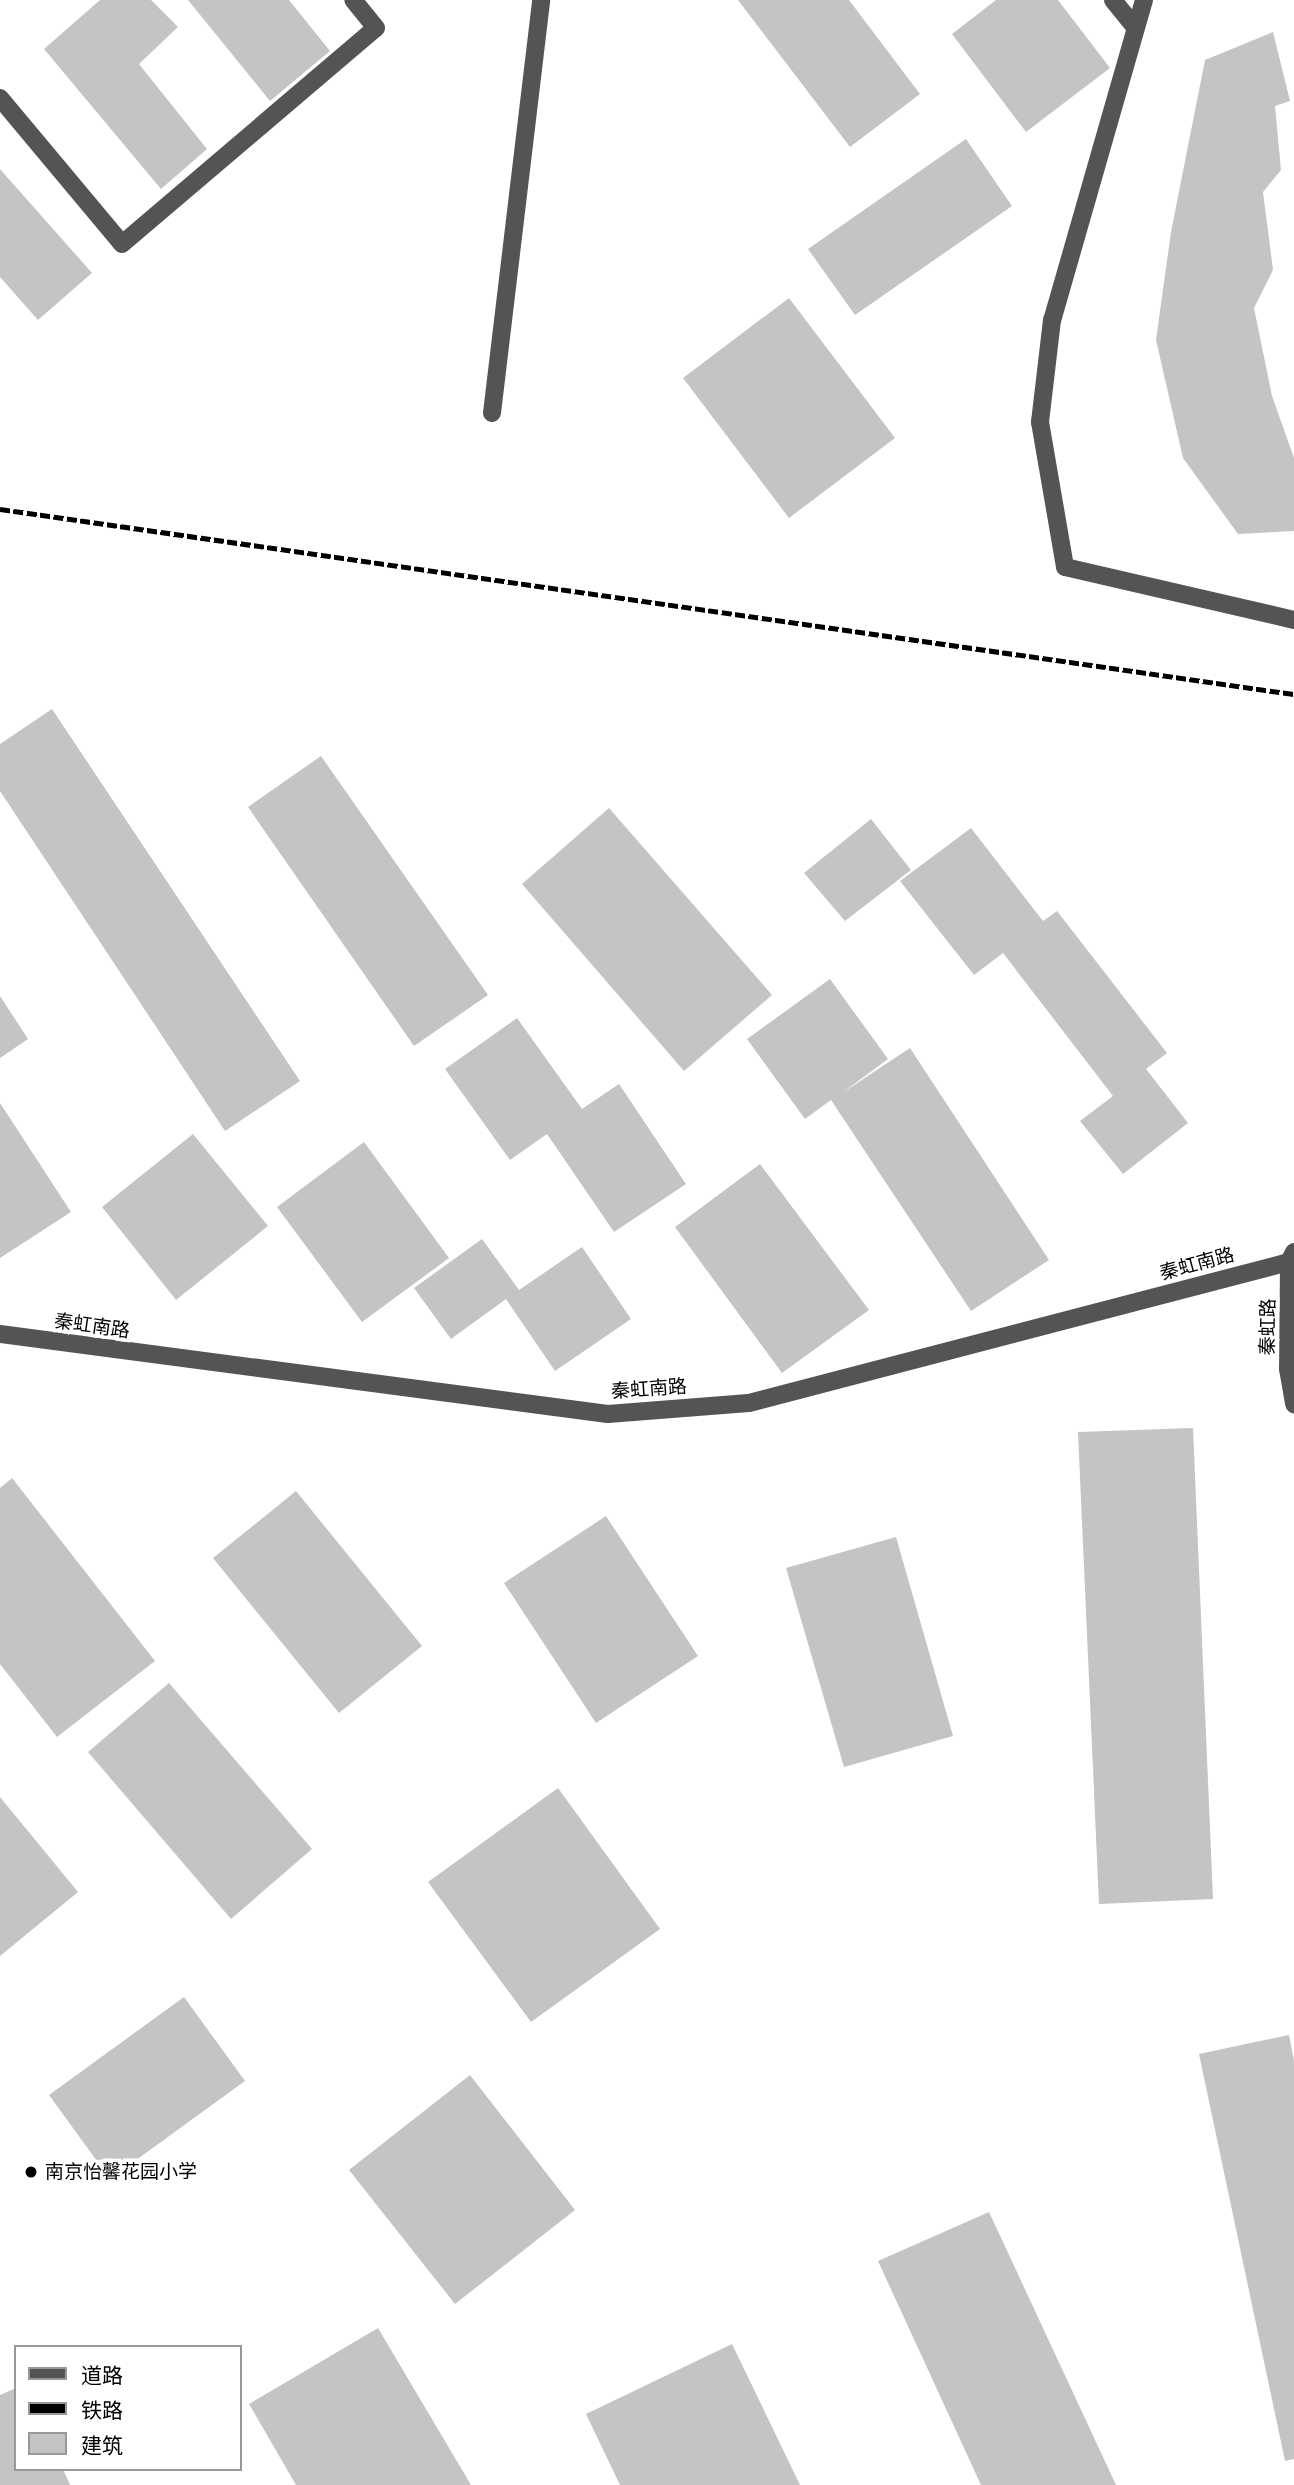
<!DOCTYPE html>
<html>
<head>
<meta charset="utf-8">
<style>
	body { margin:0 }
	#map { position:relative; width:1294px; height:2485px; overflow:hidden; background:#fff; font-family:Helvetica,"Noto Sans SC",sans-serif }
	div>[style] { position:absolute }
	.building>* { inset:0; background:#c4c4c4 }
	.minor>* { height:18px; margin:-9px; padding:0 9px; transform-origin:9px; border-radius:9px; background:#545454 }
	.rail>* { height:5px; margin-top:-2.5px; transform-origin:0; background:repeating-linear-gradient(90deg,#000 0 10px,transparent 0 13.5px) }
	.dots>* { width:19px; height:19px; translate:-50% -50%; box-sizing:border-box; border:4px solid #fff; border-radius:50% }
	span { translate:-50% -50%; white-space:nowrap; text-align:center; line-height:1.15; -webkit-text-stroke:7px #fff; paint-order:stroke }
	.street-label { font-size:19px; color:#000 }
	.poi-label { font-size:19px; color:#000 }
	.left { translate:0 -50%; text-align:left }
	.legend { position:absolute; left:14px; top:2345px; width:228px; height:126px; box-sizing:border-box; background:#fff; border:2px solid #999; margin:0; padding:9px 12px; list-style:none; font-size:21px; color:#000 }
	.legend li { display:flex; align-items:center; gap:14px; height:35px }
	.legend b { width:35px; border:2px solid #999 }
</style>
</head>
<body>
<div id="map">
	<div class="building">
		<i style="clip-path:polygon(100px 0,151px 0,178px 27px,139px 64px,207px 149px,161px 189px,44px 49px)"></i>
		<i style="clip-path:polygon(188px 0,289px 0,330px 51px,270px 101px)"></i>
		<i style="clip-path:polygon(738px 0,849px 0,920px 94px,850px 147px)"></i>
		<i style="clip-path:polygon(996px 0,1058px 0,1110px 68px,1026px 132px,952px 34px)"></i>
		<i style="clip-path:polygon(1273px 32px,1290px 101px,1275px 106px,1281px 170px,1263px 192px,1273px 270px,1254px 308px,1272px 396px,1294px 458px,1294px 531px,1238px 534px,1183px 458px,1156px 340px,1171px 232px,1205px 60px)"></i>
		<i style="clip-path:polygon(966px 139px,1012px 206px,855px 315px,808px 249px)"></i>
		<i style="clip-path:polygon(0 169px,92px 273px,38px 320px,0 277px)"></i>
		<i style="clip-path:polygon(789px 298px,895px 438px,789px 518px,683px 378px)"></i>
		<i style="clip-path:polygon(52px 709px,300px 1081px,225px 1131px,0 791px,0 744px)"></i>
		<i style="clip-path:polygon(321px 756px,488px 995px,414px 1046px,248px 807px)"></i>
		<i style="clip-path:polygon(609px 808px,772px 995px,684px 1071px,522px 884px)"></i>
		<i style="clip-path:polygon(871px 819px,911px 870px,845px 921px,804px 873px)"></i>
		<i style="clip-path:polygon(971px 828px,1043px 921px,1057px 911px,1167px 1053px,1146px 1069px,1188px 1123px,1123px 1174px,1080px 1121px,1113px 1096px,1003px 953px,974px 975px,900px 881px)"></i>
		<i style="clip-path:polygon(830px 979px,888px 1059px,842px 1093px,910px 1048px,1049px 1260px,971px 1311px,831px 1100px,805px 1119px,747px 1039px)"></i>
		<i style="clip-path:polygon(0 996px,28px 1039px,0 1058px)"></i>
		<i style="clip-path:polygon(517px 1018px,582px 1109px,619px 1084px,686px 1184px,614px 1232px,547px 1134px,510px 1160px,445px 1069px)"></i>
		<i style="clip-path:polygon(0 1103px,71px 1212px,0 1258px)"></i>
		<i style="clip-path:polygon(193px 1134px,268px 1226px,176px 1300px,102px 1207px)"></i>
		<i style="clip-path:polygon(364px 1142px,449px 1258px,362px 1322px,277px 1207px)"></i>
		<i style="clip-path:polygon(760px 1164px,869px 1310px,782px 1373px,675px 1227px)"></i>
		<i style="clip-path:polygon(482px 1239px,519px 1290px,582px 1247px,631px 1319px,555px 1371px,506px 1299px,451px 1339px,414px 1288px)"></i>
		<i style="clip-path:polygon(1193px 1428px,1213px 1899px,1099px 1904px,1078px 1432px)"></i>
		<i style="clip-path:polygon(12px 1478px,155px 1661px,57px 1737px,0 1664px,0 1488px)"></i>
		<i style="clip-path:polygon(296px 1491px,422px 1646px,339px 1713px,213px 1558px)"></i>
		<i style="clip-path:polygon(606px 1516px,698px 1656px,596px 1723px,504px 1583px)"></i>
		<i style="clip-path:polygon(896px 1537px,953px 1736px,844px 1767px,786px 1568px)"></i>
		<i style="clip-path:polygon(169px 1683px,312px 1849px,231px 1919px,88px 1752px)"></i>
		<i style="clip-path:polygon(558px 1788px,660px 1929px,531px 2022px,428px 1882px)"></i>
		<i style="clip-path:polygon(0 1797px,78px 1892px,0 1956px)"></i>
		<i style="clip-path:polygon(184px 1997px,245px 2081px,110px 2179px,49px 2095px)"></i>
		<i style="clip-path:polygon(1289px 2035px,1294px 2061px,1294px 2459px,1285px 2461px,1199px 2054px)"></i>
		<i style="clip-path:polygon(470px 2075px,575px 2210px,455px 2304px,349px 2170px)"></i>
		<i style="clip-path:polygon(989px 2212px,1116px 2485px,981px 2485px,878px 2261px)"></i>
		<i style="clip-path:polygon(378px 2328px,471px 2485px,296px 2485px,249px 2404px)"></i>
		<i style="clip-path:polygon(732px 2344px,800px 2485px,620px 2485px,586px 2414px)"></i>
		<i style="clip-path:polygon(16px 2388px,16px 2469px,63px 2469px,70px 2485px,0 2485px,0 2395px)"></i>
	</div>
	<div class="minor">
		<i style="left:1113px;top:0;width:36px;rotate:51deg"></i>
		<i style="left:1144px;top:0;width:333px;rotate:106deg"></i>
		<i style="left:1052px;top:320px;width:103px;rotate:96.7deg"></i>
		<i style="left:1040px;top:422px;width:147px;rotate:80.2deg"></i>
		<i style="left:1065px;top:567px;width:235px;rotate:13deg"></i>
		<i style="left:0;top:98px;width:190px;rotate:50.1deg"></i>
		<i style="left:122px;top:244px;width:333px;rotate:-40.4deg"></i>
		<i style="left:376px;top:28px;width:36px;rotate:-129deg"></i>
		<i style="left:492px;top:413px;width:416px;rotate:-83.2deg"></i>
		<i style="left:1294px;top:1252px;width:11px;rotate:117deg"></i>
		<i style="left:1289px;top:1262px;width:107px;rotate:90.5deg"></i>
		<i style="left:1288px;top:1369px;width:36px;rotate:80deg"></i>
		<i style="left:0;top:1334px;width:613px;rotate:7.5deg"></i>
		<i style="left:608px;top:1414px;width:141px;rotate:-4.5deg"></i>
		<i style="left:749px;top:1403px;width:558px;rotate:-14.63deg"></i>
	</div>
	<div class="rail">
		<i style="left:0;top:509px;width:1307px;rotate:8.14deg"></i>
	</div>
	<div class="dots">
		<i style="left:31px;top:2172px;background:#000"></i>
	</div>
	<div class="street-label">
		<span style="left:1197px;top:1264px;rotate:-15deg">秦虹南路</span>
		<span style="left:92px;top:1326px;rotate:8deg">秦虹南路</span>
		<span style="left:1268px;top:1327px;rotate:-89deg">秦虹路</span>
		<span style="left:649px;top:1389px;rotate:-4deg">秦虹南路</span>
	</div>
	<div class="poi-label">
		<span class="left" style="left:45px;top:2172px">南京怡馨花园小学</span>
	</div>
	<ul class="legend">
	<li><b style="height:9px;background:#545454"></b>道路</li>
	<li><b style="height:9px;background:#000"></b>铁路</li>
	<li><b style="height:19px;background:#c4c4c4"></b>建筑</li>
	</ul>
</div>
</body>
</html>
